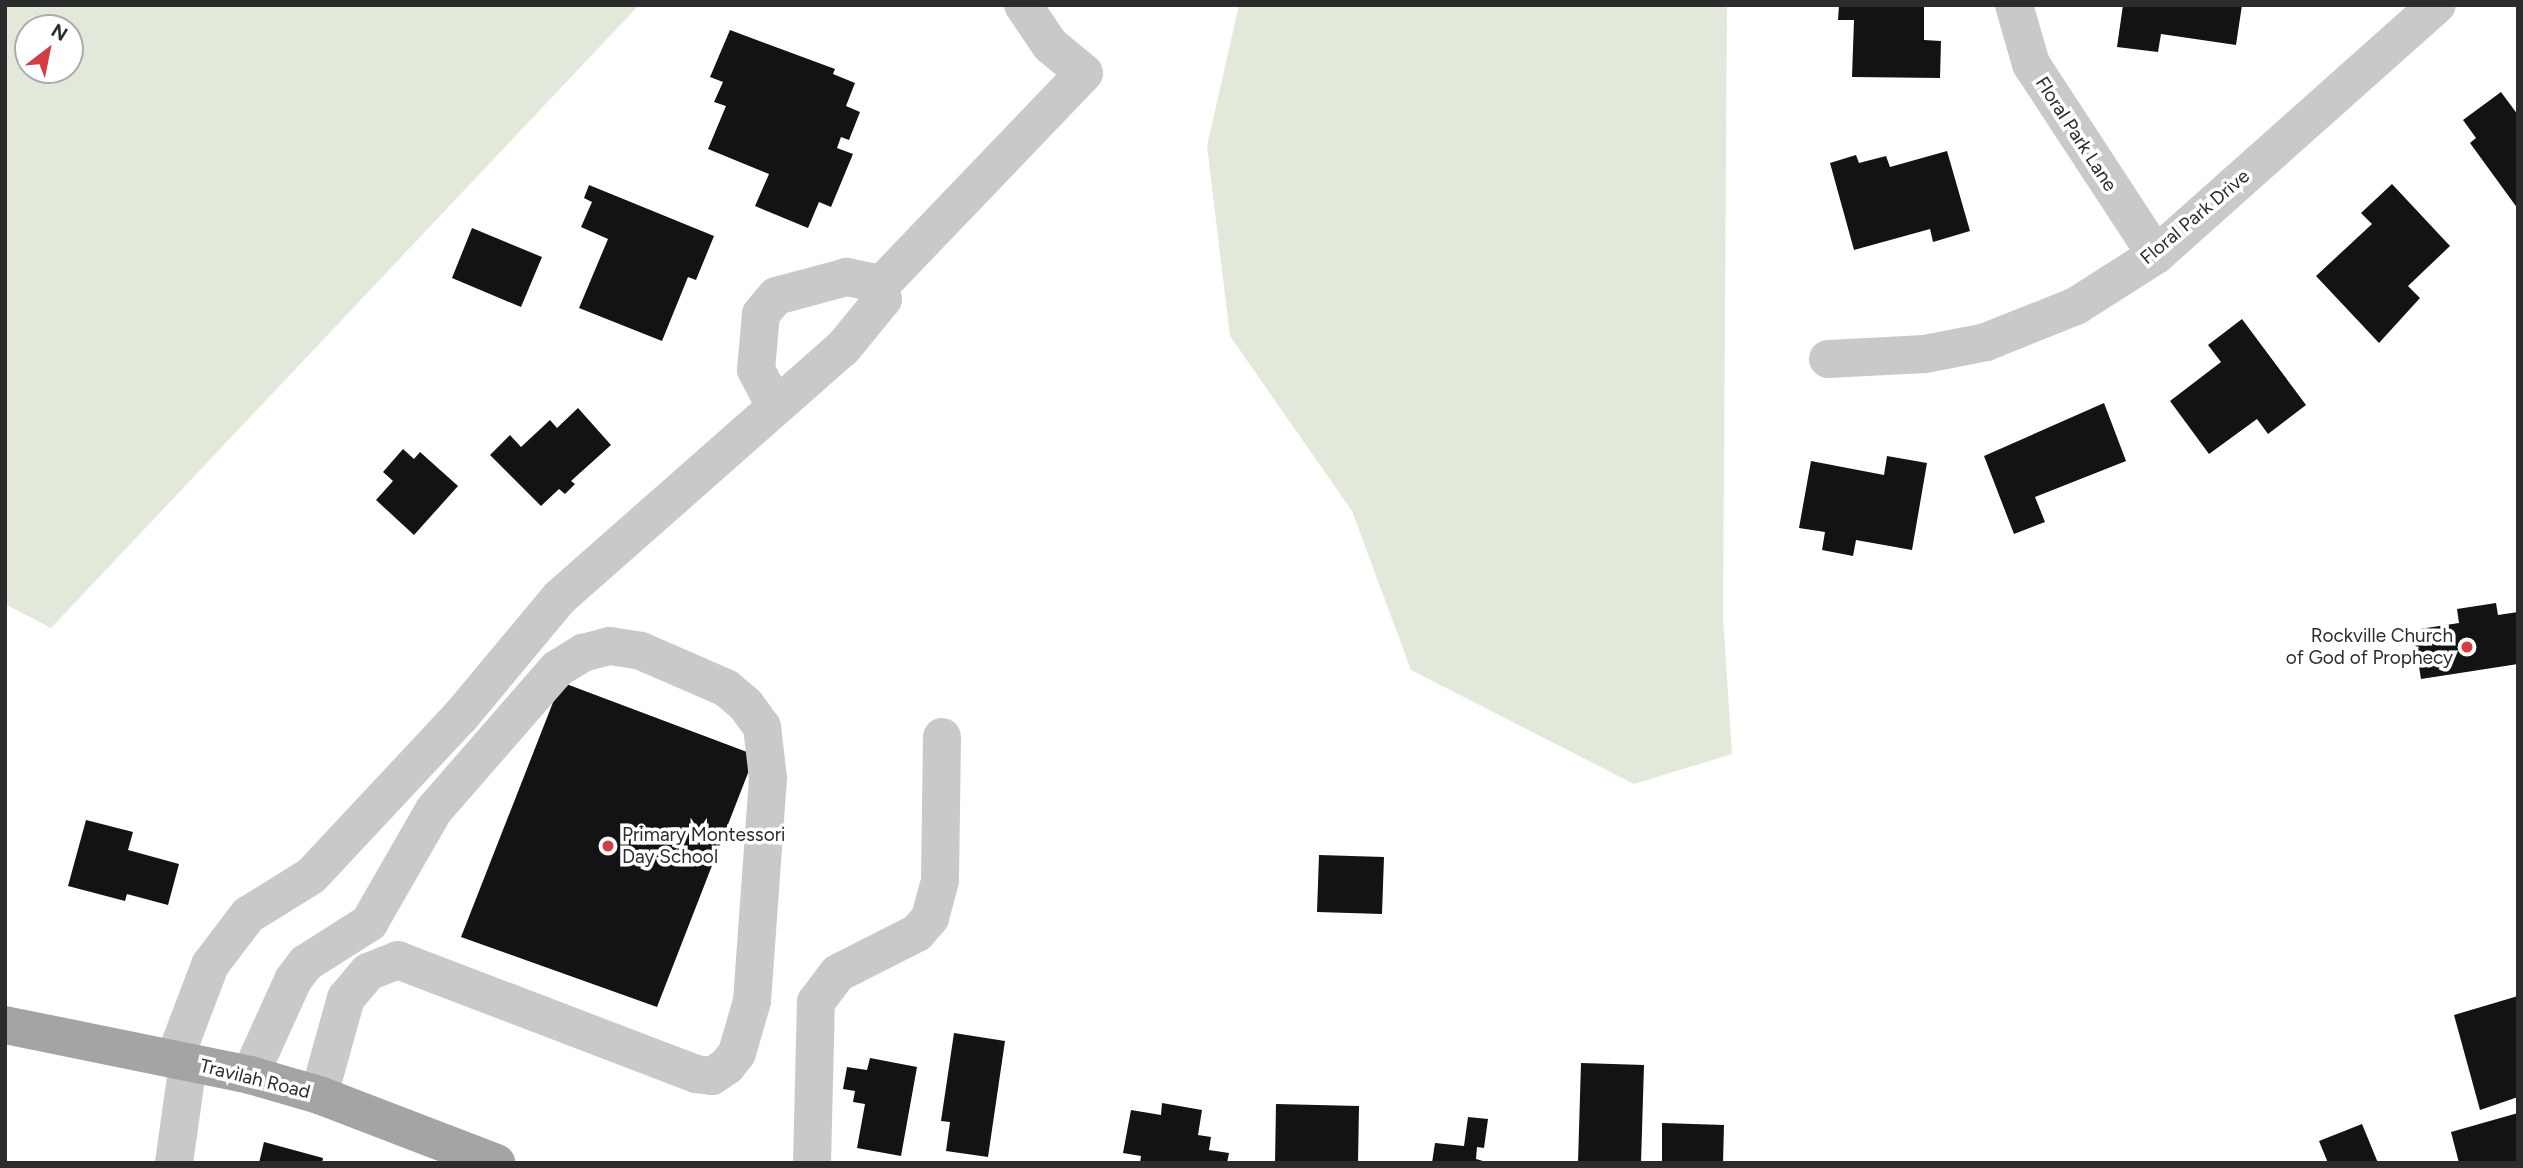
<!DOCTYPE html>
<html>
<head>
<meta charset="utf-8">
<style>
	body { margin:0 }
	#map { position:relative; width:2523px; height:1168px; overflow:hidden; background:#fff; font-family:Figtree,sans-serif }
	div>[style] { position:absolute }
	.green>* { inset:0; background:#e2e9db }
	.building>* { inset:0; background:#131313 }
	.minor>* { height:38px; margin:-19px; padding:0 19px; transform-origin:19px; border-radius:19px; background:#c9c9c9 }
	.major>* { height:38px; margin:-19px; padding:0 19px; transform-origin:19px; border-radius:19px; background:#a4a4a4 }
	.dots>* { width:19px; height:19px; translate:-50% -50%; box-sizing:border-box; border:4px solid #fff; border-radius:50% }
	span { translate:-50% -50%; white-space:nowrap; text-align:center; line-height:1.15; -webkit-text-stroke:7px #fff; paint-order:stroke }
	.street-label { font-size:19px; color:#2c2c2c }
	.poi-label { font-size:19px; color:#2c2c2c }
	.right { translate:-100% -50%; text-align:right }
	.left { translate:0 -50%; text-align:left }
	.frame { position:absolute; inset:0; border:7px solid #2c2c2c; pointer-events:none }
	.north { position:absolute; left:14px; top:14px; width:70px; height:70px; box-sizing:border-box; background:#fff; border:2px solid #ababab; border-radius:50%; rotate:32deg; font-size:19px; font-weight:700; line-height:28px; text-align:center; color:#2c2c2c }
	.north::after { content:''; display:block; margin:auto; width:24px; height:32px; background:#d33e45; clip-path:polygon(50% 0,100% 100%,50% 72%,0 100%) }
</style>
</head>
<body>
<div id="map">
	<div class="green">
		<i style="clip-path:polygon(evenodd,5px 5px,639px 5px,51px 628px,5px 604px,5px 5px,28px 28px,70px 28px,70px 70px,28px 70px,28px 28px)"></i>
		<i style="clip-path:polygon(1239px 5px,1727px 5px,1723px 617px,1732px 754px,1634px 784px,1411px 670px,1352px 511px,1230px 336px,1207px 146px)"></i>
	</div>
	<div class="building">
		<i style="clip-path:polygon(1839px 5px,1924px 5px,1924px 40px,1941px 41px,1940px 78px,1852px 77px,1854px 20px,1838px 20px)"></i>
		<i style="clip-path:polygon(2123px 5px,2242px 5px,2236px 45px,2161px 34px,2158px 52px,2117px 47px)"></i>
		<i style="clip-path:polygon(730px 30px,835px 69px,833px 74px,855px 83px,846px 106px,860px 112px,849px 140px,841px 137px,837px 148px,853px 154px,831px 207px,819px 202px,808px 228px,755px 206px,769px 174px,708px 149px,726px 106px,714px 102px,723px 82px,710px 77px)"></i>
		<i style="clip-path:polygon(2501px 92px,2518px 115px,2518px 209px,2470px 143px,2476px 138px,2463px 120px)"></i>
		<i style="clip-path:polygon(1947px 151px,1970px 231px,1933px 242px,1930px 229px,1854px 250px,1830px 163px,1856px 155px,1859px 163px,1886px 156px,1890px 167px)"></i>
		<i style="clip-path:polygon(2392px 184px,2450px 246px,2408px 286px,2420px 298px,2379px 343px,2316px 276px,2372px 224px,2361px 213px)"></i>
		<i style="clip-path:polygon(589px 185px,714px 236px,696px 280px,688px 277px,662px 341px,579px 308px,608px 239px,581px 227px,592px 202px,584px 198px)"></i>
		<i style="clip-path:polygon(472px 228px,542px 257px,521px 307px,452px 278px)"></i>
		<i style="clip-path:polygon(2242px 319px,2306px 405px,2268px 434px,2257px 419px,2209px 454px,2170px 401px,2221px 362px,2208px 345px)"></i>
		<i style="clip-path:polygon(2104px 403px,2126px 461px,2035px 497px,2045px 522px,2014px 534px,1984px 456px)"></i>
		<i style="clip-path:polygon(578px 408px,611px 445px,571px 481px,575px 484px,565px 494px,559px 489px,541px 506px,490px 455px,510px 435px,521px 447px,550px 420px,557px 428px)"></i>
		<i style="clip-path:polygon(403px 449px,414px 459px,420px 452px,458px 486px,414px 535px,376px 500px,393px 481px,383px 472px)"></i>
		<i style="clip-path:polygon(1887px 456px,1927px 463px,1912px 550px,1856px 540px,1853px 556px,1822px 550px,1825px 532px,1799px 528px,1811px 461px,1884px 475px)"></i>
		<i style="clip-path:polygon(2496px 603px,2498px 615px,2518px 612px,2518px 664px,2421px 679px,2413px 630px,2459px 623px,2457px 609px)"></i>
		<i style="clip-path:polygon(561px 682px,755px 755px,657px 1007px,461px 937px)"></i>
		<i style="clip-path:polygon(86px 820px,133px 832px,128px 850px,179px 864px,168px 905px,127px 894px,125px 901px,68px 886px)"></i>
		<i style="clip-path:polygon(1319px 855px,1384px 857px,1382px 914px,1317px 912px)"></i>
		<i style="clip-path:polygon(2518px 996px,2518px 1097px,2480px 1110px,2454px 1015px)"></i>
		<i style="clip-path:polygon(954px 1033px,1005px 1041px,988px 1157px,946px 1151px,950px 1122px,941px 1121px)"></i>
		<i style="clip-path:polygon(870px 1058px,917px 1067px,901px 1156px,857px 1148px,865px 1104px,853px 1102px,855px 1091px,843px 1089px,847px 1067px,867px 1070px)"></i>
		<i style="clip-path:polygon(1581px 1063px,1644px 1065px,1641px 1163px,1578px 1163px)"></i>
		<i style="clip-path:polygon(1162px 1103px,1202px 1110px,1198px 1135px,1211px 1137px,1209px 1150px,1229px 1153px,1227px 1163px,1140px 1163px,1141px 1156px,1123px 1153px,1131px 1110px,1161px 1115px)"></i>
		<i style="clip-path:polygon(1276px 1104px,1359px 1106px,1358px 1163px,1275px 1163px)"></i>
		<i style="clip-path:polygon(2518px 1113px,2518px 1163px,2459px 1163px,2451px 1132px)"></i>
		<i style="clip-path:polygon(1468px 1117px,1488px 1119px,1484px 1148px,1477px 1147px,1476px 1159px,1490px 1163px,1432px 1163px,1435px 1143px,1464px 1146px)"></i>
		<i style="clip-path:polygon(1662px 1123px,1724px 1125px,1723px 1163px,1662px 1163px)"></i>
		<i style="clip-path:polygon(2362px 1124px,2378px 1163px,2328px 1163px,2319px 1141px)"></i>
		<i style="clip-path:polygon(264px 1142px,323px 1158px,322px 1163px,259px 1163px)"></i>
	</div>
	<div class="minor">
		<i style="left:2014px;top:5px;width:61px;rotate:73.9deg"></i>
		<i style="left:2031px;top:64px;width:228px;rotate:56.8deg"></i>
		<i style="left:877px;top:289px;width:299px;rotate:-46.2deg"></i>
		<i style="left:1084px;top:73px;width:44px;rotate:-140.5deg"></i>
		<i style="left:1050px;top:45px;width:48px;rotate:-124deg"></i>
		<i style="left:1828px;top:359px;width:97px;rotate:-3deg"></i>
		<i style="left:1925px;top:354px;width:62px;rotate:-11.1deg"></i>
		<i style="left:1986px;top:342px;width:97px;rotate:-21.8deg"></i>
		<i style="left:2076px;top:306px;width:95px;rotate:-32.5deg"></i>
		<i style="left:2156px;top:255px;width:376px;rotate:-41.7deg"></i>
		<i style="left:174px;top:1060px;width:102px;rotate:-69.2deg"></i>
		<i style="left:210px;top:965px;width:63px;rotate:-52.8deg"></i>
		<i style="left:248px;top:915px;width:74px;rotate:-31.8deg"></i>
		<i style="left:311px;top:876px;width:218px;rotate:-46.9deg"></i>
		<i style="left:460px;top:717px;width:155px;rotate:-50.2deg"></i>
		<i style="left:559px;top:598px;width:378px;rotate:-41.4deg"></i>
		<i style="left:843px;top:348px;width:63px;rotate:-50.8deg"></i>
		<i style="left:883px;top:299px;width:21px;rotate:-125deg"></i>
		<i style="left:871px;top:282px;width:25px;rotate:-168deg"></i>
		<i style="left:847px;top:277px;width:73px;rotate:165deg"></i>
		<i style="left:776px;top:296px;width:23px;rotate:130deg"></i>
		<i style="left:761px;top:314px;width:56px;rotate:95.1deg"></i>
		<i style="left:756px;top:370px;width:41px;rotate:62.2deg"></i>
		<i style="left:250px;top:1075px;width:104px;rotate:-65.6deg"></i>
		<i style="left:293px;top:980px;width:21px;rotate:-53deg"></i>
		<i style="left:306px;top:963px;width:75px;rotate:-32.4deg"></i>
		<i style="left:369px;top:923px;width:130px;rotate:-60.1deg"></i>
		<i style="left:434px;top:810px;width:187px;rotate:-48.9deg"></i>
		<i style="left:557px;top:669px;width:31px;rotate:-32deg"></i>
		<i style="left:583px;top:653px;width:28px;rotate:-15deg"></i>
		<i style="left:610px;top:646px;width:31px;rotate:9deg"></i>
		<i style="left:641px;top:651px;width:93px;rotate:23.5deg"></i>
		<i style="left:726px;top:688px;width:26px;rotate:40deg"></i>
		<i style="left:746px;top:705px;width:27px;rotate:54deg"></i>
		<i style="left:762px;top:727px;width:51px;rotate:83.3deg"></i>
		<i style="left:768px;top:778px;width:224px;rotate:94.1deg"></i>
		<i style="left:752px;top:1001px;width:54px;rotate:106.1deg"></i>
		<i style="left:737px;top:1053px;width:16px;rotate:128deg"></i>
		<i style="left:727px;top:1066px;width:18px;rotate:146deg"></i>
		<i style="left:712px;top:1076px;width:16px;rotate:-173deg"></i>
		<i style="left:696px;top:1074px;width:319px;rotate:-159.1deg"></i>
		<i style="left:398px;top:960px;width:32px;rotate:158deg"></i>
		<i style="left:368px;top:972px;width:34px;rotate:130deg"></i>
		<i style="left:346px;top:998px;width:101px;rotate:105.6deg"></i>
		<i style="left:174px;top:1163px;width:101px;rotate:-82deg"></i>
		<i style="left:812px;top:1163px;width:161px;rotate:-88.6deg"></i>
		<i style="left:816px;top:1002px;width:36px;rotate:-53deg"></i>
		<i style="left:838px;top:973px;width:89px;rotate:-26.9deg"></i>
		<i style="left:917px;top:933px;width:20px;rotate:-49deg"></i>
		<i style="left:930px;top:918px;width:39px;rotate:-75deg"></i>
		<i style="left:940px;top:880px;width:143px;rotate:-89.2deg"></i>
	</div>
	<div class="major">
		<i style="left:5px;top:1025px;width:250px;rotate:11.5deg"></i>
		<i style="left:250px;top:1075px;width:72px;rotate:16.2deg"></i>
		<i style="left:319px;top:1095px;width:190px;rotate:21deg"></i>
	</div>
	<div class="dots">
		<i style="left:2467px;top:647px;background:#d33e45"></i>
		<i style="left:608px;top:846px;background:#d33e45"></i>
	</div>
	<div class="street-label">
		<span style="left:2076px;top:134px;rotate:57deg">Floral Park Lane</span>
		<span style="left:2195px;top:217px;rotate:-40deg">Floral Park Drive</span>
		<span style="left:255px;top:1079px;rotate:14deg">Travilah Road</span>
	</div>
	<div class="poi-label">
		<span class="right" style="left:2453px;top:647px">Rockville Church<br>of God of Prophecy</span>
		<span class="left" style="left:622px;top:846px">Primary Montessori<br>Day School</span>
	</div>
	<div class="frame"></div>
	<div class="north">N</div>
</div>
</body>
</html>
